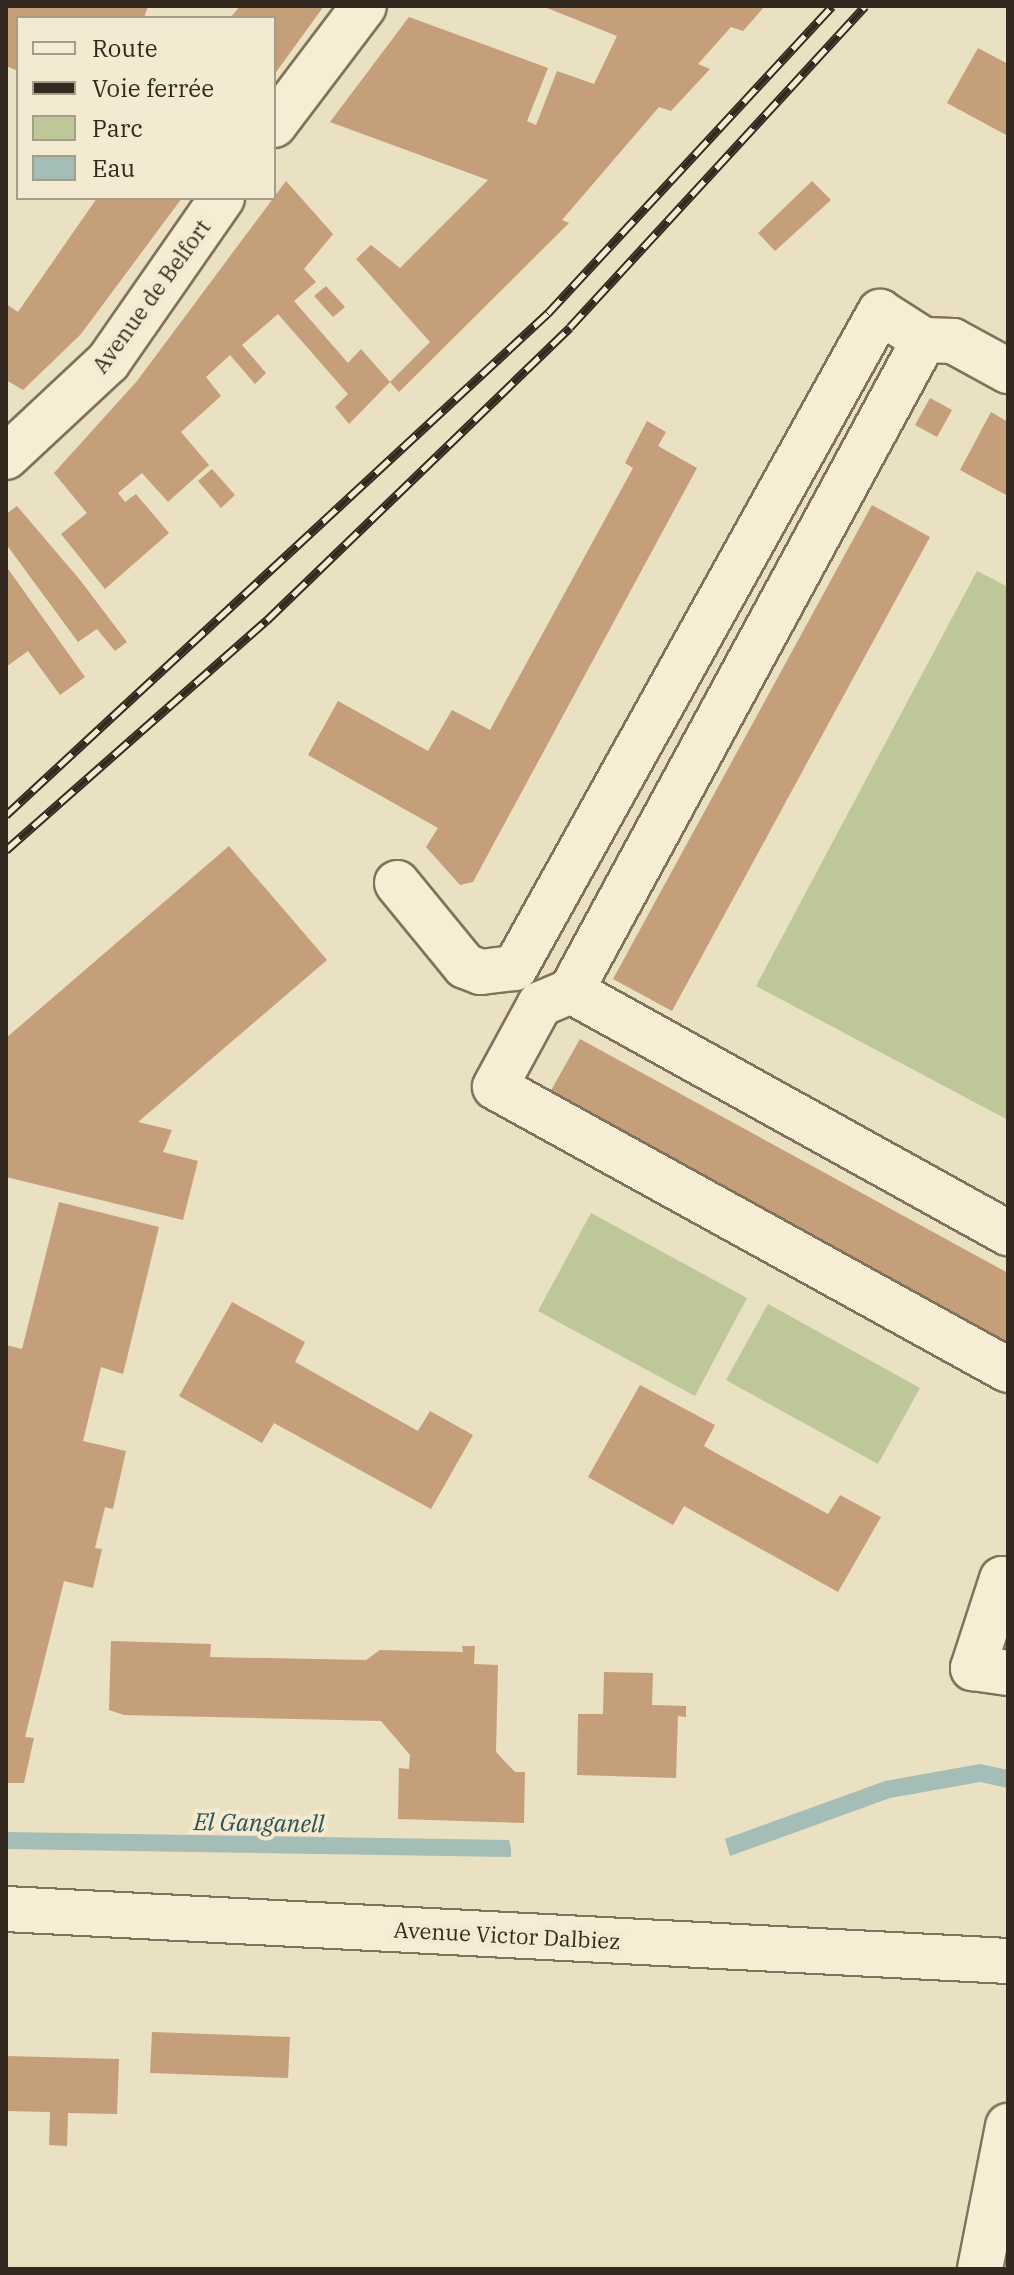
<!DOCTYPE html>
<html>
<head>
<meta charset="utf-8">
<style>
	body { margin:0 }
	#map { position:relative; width:1014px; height:2275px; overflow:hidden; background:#eae0c2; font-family:"IBM Plex Serif",serif }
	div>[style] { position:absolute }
	.green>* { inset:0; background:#bec797 }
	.water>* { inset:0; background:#a4bdb7 }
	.building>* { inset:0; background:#c59e7a }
	.roads { filter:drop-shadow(2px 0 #82725b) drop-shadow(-2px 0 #82725b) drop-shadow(0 2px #82725b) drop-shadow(0 -2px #82725b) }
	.minor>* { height:44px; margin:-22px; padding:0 22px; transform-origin:22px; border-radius:22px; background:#f6eed4 }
	.rail>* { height:9px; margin-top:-4.5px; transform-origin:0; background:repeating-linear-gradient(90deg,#f2ead1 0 18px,#33291e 0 36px); box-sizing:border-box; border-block:2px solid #33291e }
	span { translate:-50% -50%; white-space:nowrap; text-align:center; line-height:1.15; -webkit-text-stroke:8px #f2ead1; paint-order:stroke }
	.street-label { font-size:22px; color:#33291e }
	.water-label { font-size:24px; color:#2e5252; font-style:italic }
	.frame { position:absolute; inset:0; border:8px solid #33291e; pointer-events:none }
	.legend { position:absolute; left:16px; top:16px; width:260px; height:184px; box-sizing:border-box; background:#f2ead1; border:2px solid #a69d89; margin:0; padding:10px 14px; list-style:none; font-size:24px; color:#33291e }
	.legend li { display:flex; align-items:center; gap:16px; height:40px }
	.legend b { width:40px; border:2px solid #a69d89 }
</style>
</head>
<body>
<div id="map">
	<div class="green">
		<i style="clip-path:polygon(977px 571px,1008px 587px,1008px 1120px,756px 986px)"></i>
		<i style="clip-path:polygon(591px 1213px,747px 1298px,695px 1396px,538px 1311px)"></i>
		<i style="clip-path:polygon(768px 1304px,920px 1388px,878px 1464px,726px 1380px)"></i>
	</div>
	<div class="water">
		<i style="clip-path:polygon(980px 1764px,1008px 1770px,1008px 1788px,980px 1782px,890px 1798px,730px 1856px,725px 1839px,885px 1781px)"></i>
		<i style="clip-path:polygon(6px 1832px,509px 1840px,511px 1848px,511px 1857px,6px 1849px)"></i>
	</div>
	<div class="building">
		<i style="clip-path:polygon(6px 6px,148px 6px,144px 18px,18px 18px,18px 71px,6px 66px)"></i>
		<i style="clip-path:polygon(240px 6px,324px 6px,274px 75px,274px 18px,230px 18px)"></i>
		<i style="clip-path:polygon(542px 6px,765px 6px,743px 31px,731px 27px,698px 64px,710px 69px,671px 111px,659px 107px,562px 220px,569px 223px,399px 392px,390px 382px,430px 342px,356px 259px,371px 245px,400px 268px,488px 180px,330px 122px,409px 17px,548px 68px,527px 121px,536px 125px,557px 71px,594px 84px,617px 36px)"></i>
		<i style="clip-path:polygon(978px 48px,1008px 64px,1008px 136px,947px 103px)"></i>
		<i style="clip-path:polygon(286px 181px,333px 234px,304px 269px,316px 282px,294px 301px,348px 363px,361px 349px,390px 382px,349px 424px,335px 407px,348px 394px,278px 314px,242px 345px,266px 373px,255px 384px,230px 355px,206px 377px,221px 396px,181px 432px,209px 465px,168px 502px,142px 473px,118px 493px,125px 502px,136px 494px,169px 533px,105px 589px,61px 534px,87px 513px,54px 473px,137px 381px)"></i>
		<i style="clip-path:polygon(812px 181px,831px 200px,775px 251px,758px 233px)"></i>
		<i style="clip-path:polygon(97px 198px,182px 198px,81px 334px,23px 390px,6px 380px,6px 304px,18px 312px)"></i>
		<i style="clip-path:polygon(326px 286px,345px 307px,333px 317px,314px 296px)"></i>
		<i style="clip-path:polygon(930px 398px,952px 410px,937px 437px,915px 425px)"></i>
		<i style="clip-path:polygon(991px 412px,1008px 422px,1008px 496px,960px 470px)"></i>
		<i style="clip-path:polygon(647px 421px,666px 432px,658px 446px,697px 468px,473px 882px,460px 885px,426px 847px,438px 828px,308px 755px,338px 701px,428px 751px,452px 710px,490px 730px,633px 468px,625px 463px)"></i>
		<i style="clip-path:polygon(212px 469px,235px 495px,221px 508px,198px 481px)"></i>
		<i style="clip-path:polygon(872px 505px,930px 537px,672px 1011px,613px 979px)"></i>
		<i style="clip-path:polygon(17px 506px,80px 580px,127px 642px,115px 651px,97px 629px,78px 642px,6px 544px,6px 514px)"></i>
		<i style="clip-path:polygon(6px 566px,85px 677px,60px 695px,28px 651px,6px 667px)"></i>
		<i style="clip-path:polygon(229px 846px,327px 960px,138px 1122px,172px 1130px,163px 1152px,198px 1161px,183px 1220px,6px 1177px,6px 1038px)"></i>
		<i style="clip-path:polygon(580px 1039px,1008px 1273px,1008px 1344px,549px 1094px)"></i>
		<i style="clip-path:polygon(59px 1202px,159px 1227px,123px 1374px,101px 1367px,83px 1441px,126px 1451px,113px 1509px,105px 1507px,95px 1548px,102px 1549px,93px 1588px,64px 1581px,25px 1737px,34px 1738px,24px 1783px,6px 1783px,6px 1345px,22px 1349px)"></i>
		<i style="clip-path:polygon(232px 1302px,305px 1342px,295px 1362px,418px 1431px,430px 1411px,473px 1435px,431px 1509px,274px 1423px,262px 1443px,179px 1396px)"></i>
		<i style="clip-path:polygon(640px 1385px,715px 1425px,704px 1446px,714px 1452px,828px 1514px,840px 1495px,881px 1517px,838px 1592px,684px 1506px,673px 1525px,588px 1477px)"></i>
		<i style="clip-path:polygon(111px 1641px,211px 1644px,210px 1657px,366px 1660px,380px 1650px,463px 1652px,462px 1646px,475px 1646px,474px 1664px,498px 1665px,496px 1752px,515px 1772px,525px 1772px,524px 1823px,398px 1819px,399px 1768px,409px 1769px,410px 1755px,381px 1721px,124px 1715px,109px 1710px)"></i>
		<i style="clip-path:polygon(604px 1672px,653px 1673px,652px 1705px,686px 1706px,686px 1717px,678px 1716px,676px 1778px,577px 1775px,578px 1714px,603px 1714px)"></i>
		<i style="clip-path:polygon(152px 2032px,290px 2037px,288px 2078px,150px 2073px)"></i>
		<i style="clip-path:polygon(6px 2056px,119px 2059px,117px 2114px,68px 2113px,67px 2146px,49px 2145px,50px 2112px,6px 2111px)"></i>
	</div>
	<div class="roads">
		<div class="minor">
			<i style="left:274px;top:125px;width:149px;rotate:-52.9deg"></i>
			<i style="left:924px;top:340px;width:741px;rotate:118.47deg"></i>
			<i style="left:571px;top:991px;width:34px;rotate:157deg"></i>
			<i style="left:540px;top:1004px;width:94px;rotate:118.5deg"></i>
			<i style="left:495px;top:1087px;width:586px;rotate:28.88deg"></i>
			<i style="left:6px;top:457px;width:139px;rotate:-43deg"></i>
			<i style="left:108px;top:362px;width:200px;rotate:-55.2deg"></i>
			<i style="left:397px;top:883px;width:107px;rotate:50.7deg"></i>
			<i style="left:465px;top:966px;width:17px;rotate:21deg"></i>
			<i style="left:481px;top:972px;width:34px;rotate:-7deg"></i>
			<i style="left:515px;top:968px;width:751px;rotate:-60.91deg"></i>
			<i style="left:880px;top:312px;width:52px;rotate:32.5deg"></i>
			<i style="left:924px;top:340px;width:29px;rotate:2deg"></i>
			<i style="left:953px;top:341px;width:63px;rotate:28.6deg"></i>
			<i style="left:571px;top:991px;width:500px;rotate:29deg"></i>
			<i style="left:1008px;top:1581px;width:6px;rotate:-162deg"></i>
			<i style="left:1002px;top:1579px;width:94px;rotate:108deg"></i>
			<i style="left:973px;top:1668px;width:35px;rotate:8deg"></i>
			<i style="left:6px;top:1909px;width:1003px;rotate:2.97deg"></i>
			<i style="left:980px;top:2269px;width:146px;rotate:-78.9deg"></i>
		</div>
	</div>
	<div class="rail">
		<i style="left:6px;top:815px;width:739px;rotate:-42.81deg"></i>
		<i style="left:548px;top:313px;width:418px;rotate:-47.2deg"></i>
		<i style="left:6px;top:850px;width:348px;rotate:-41.4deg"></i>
		<i style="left:267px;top:620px;width:421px;rotate:-44deg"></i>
		<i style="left:570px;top:327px;width:436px;rotate:-47.4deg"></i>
	</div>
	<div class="street-label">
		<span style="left:151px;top:296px;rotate:-54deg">Avenue de Belfort</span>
		<span style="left:507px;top:1935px;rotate:3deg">Avenue Victor Dalbiez</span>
	</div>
	<div class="water-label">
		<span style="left:259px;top:1823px;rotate:1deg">El Ganganell</span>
	</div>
	<div class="frame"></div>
	<ul class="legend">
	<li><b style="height:10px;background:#f6eed4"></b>Route</li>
	<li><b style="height:10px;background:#33291e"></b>Voie ferrée</li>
	<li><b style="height:22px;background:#bec797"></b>Parc</li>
	<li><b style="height:22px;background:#a4bdb7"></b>Eau</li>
	</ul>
</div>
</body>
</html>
